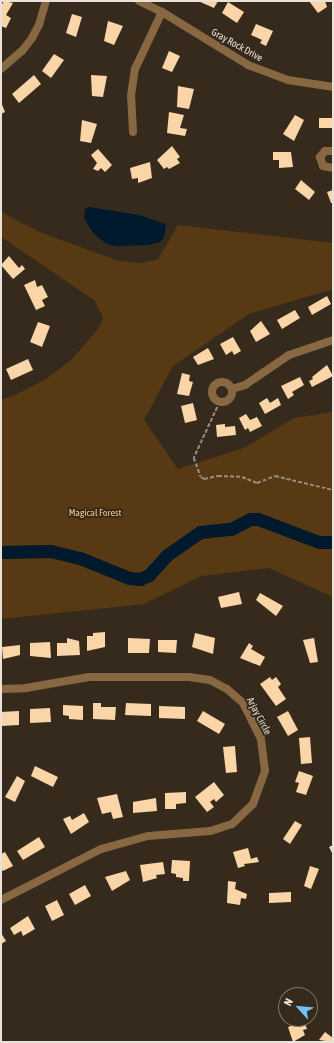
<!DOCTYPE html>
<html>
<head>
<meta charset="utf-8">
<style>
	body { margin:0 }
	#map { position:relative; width:334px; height:1043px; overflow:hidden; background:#362a1c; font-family:"Asap Condensed",sans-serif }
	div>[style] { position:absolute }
	.green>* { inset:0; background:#573a13 }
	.water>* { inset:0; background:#00192d }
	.river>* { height:13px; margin:-6.5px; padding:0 6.5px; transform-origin:6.5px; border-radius:6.5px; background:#00192d }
	.building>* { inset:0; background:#fad5a8 }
	.path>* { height:1.5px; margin-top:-0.75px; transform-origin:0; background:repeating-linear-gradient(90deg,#978d82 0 4px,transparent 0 6px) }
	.minor>* { height:8px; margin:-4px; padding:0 4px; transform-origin:4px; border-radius:4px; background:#876842 }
	.minor>.ring { margin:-4px; padding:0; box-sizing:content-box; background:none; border:8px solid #876842; border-radius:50% }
	span { translate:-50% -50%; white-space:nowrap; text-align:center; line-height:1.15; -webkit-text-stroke:4px #362a1c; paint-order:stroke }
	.street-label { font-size:10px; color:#eae2d8 }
	.park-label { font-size:10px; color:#f7c689 }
	.frame { position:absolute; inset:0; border:2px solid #eae2d8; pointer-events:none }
	.north { position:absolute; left:278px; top:987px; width:40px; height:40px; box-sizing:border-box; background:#362a1c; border:1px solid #7e7467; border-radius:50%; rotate:297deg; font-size:11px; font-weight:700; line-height:16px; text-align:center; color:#eae2d8 }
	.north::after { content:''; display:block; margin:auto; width:14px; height:18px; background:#75c0f6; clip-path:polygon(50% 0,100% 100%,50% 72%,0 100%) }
</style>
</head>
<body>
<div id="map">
	<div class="green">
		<i style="clip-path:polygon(1px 212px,39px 232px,119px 261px,142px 263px,158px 259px,178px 225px,333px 243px,333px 289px,249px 314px,173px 366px,144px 420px,178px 469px,244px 448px,294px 418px,333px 412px,333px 597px,269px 568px,201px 576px,144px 604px,1px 619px,1px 399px,11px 397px,46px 379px,71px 360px,99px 328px,103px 317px,94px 300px,1px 237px)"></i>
	</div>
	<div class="water">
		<i style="clip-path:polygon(89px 207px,139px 215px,166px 224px,164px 237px,160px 242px,149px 245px,116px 246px,107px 244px,94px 234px,84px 218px,85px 209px)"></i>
	</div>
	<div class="river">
		<i style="left:1px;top:552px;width:50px;rotate:-1.1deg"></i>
		<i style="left:51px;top:551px;width:30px;rotate:14deg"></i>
		<i style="left:80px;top:558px;width:53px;rotate:22.2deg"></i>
		<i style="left:129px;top:578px;width:11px;rotate:5deg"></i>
		<i style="left:140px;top:579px;width:10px;rotate:-24deg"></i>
		<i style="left:149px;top:575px;width:27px;rotate:-48deg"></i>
		<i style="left:167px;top:555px;width:40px;rotate:-34.9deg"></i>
		<i style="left:200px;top:532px;width:31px;rotate:-6deg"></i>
		<i style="left:231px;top:529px;width:21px;rotate:-28deg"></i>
		<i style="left:250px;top:519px;width:8px"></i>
		<i style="left:258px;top:519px;width:65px;rotate:20.7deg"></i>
		<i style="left:319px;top:542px;width:14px"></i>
	</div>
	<div class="building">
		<i style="clip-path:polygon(4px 1px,13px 3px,6px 15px,11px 18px,6px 28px,1px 26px,1px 6px)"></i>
		<i style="clip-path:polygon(198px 1px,218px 1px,214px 8px)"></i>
		<i style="clip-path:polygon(309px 1px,325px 1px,327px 7px,318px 13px)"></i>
		<i style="clip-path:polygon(228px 2px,244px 12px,237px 23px,222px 13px)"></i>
		<i style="clip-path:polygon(72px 14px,82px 17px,76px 37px,66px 33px)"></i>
		<i style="clip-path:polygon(108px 21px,123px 26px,114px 45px,104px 41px)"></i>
		<i style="clip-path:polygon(256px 24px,273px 31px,266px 46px,260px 43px,262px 40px,251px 35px)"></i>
		<i style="clip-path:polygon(169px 51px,180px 56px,172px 72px,162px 68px)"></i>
		<i style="clip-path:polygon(54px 54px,64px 60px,51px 78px,42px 71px)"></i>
		<i style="clip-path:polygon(34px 75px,41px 84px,19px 103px,12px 94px)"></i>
		<i style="clip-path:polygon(91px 75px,107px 76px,103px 97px,92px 96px)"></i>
		<i style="clip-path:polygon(178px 86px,194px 89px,189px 109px,177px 107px)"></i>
		<i style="clip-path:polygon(1px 102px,5px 112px,1px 114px)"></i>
		<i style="clip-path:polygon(169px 112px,184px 115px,180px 128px,187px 129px,185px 136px,167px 133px)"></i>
		<i style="clip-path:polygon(295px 115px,304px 120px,294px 141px,283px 134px)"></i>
		<i style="clip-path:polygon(319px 118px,333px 118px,333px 128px,319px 128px)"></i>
		<i style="clip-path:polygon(82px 120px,97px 124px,91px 143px,80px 141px)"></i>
		<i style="clip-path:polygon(172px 146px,180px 157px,177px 159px,180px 163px,169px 169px,167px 167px,164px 169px,157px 160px)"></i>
		<i style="clip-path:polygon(98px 149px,112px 165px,105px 172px,101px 168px,98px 171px,93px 169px,97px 163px,91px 155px)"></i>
		<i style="clip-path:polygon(273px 152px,291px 152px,293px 167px,279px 168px,279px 160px,273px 160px)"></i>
		<i style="clip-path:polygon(150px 162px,152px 178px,138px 183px,138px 178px,132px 179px,130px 168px)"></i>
		<i style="clip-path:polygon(301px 180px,315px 192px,309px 200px,295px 189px)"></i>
		<i style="clip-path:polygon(333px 190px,333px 203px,331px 203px,327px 192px)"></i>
		<i style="clip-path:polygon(9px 256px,19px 268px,22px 265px,25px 269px,13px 279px,1px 265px)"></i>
		<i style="clip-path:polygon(35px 280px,37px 287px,42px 285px,48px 297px,42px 300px,45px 306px,36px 310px,24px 285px)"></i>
		<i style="clip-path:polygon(327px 296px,331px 304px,312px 315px,308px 307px)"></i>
		<i style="clip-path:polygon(295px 310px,300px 318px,282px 329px,277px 320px)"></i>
		<i style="clip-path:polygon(261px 321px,270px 334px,256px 342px,250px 331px)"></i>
		<i style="clip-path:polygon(38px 322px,50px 326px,42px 347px,30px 342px)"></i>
		<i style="clip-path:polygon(233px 337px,241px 351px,234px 355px,232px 351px,226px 355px,220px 344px)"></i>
		<i style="clip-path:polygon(208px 348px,214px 359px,198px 365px,193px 357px)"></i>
		<i style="clip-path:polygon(28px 359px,33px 370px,11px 380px,6px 369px)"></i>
		<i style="clip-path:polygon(327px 365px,333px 376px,312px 387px,309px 381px,313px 379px,312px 377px)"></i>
		<i style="clip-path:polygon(182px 373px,190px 375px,189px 381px,193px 382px,189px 396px,177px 394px)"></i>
		<i style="clip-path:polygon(300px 377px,304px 385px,292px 392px,294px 395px,288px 399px,281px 386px)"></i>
		<i style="clip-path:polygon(267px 398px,270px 403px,278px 398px,281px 405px,265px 414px,259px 403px)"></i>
		<i style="clip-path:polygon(193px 403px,197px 420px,185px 423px,181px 406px)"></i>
		<i style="clip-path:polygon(246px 414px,250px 420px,257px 417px,262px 426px,250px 432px,248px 428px,245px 430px,239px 418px)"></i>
		<i style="clip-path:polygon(225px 424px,225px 427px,235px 426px,236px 435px,217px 437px,216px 425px)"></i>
		<i style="clip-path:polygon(239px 592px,242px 604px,221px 608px,218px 597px)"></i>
		<i style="clip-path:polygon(260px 593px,283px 606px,276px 616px,256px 600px)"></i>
		<i style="clip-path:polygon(105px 632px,105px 647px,87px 651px,87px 636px,93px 636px,93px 633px)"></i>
		<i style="clip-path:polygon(195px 633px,215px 638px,213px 654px,192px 647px)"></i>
		<i style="clip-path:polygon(67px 638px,79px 641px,80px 655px,57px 656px,57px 643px,67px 643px)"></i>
		<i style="clip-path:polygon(128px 638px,150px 639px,149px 653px,128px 653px)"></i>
		<i style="clip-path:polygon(314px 638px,318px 662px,310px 663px,303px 640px)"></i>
		<i style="clip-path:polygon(158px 640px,177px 640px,176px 653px,158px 652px)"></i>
		<i style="clip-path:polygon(50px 642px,51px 658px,30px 656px,30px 643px)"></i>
		<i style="clip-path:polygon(249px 643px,253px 646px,251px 649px,265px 657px,260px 666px,240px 658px)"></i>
		<i style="clip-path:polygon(20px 645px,20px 655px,3px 659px,2px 647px)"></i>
		<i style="clip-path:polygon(270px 677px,272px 680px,276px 677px,281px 684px,278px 687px,286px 699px,276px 706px,260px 684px)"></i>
		<i style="clip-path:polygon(93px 703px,101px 703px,101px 707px,116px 707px,115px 720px,93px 719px)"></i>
		<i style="clip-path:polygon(126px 703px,151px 704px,151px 716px,125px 715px)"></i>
		<i style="clip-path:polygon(63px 705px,83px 706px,83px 720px,69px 719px,69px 716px,63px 715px)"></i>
		<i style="clip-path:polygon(159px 706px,185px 707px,185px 719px,159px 718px)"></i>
		<i style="clip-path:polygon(50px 708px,51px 722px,30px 723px,30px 709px)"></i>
		<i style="clip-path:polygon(19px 711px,19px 725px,1px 726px,1px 712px)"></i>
		<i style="clip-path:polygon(203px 711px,225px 724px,219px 734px,197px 721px)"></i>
		<i style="clip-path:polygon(288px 711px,298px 730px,288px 736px,277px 717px)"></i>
		<i style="clip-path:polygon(310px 737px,312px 763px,301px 764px,299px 738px)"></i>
		<i style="clip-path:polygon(235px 746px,237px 772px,226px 773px,223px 747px)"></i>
		<i style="clip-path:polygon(35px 766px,58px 777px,53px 787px,31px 776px)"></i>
		<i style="clip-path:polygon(299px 771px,313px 776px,306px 795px,296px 792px,299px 783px,295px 782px)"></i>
		<i style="clip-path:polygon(17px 776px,25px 781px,15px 802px,5px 797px)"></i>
		<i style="clip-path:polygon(214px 782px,224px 795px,216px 802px,214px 799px,210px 802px,214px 807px,207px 812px,195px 797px)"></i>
		<i style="clip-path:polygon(186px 792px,186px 803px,176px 804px,176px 809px,165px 809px,165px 793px)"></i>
		<i style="clip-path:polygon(117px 794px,123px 817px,113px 819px,111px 812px,102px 814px,97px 798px)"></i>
		<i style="clip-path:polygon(156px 798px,157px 811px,133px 813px,133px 802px)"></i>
		<i style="clip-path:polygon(84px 813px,89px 822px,71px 834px,63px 819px,70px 816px,72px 820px)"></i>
		<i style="clip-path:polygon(295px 821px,302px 825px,290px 844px,283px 839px)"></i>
		<i style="clip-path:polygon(39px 837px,45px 847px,23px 860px,17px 851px)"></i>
		<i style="clip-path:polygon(333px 845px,333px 855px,329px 847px)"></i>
		<i style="clip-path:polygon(248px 848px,251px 859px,257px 857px,259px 862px,244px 864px,245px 866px,238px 868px,233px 852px)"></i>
		<i style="clip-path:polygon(5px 852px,13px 866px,3px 871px,1px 869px,1px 854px)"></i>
		<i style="clip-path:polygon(172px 860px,190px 861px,189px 881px,183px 881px,183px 878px,176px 877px,176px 874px,171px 873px)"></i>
		<i style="clip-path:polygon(163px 862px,165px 874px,156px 875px,157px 878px,143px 882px,140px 865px)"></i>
		<i style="clip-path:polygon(310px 866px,319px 869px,311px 889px,304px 886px)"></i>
		<i style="clip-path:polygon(126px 871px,130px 880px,112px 891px,105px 877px)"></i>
		<i style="clip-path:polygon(228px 881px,236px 882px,235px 889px,247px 894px,246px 899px,241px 898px,240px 905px,227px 903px)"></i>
		<i style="clip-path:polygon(85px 885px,91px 896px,75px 905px,69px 894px)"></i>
		<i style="clip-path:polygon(291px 892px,291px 902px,269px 903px,269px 893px)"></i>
		<i style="clip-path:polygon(57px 900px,64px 915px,52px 921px,45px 906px)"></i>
		<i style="clip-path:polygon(28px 916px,35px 929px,23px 936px,21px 931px,14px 935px,10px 928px)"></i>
		<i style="clip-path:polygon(1px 933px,6px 941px,1px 944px)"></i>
		<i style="clip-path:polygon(304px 1021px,307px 1029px,303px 1030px,305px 1035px,293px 1042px,288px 1027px)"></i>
		<i style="clip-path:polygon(325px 1032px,333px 1038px,333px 1042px,319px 1040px)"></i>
	</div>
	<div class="path">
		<i style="left:220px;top:402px;width:62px;rotate:114.9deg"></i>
		<i style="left:194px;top:458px;width:20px;rotate:70deg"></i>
		<i style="left:201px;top:477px;width:4px;rotate:34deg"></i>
		<i style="left:204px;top:479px;width:14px;rotate:-12deg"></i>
		<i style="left:218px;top:476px;width:24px;rotate:2deg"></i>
		<i style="left:242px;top:477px;width:16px;rotate:22deg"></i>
		<i style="left:257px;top:483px;width:19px;rotate:-21deg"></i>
		<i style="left:275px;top:476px;width:60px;rotate:13.6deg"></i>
	</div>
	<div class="minor">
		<i style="left:139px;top:1px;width:25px;rotate:26deg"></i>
		<i style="left:162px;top:12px;width:101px;rotate:31.6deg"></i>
		<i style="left:248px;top:65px;width:43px;rotate:20.6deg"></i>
		<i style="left:288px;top:80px;width:46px;rotate:8.8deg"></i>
		<i style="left:1px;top:69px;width:28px;rotate:-41deg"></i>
		<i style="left:22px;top:51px;width:16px;rotate:-52deg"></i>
		<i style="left:32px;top:38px;width:15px;rotate:-62deg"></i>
		<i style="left:39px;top:25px;width:25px;rotate:-74deg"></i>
		<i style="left:133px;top:132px;width:36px;rotate:-93deg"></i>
		<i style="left:131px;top:96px;width:27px;rotate:-82deg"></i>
		<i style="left:135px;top:69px;width:63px;rotate:-64.7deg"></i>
		<i style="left:333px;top:151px;width:8px;rotate:180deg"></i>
		<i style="left:325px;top:151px;width:8px;rotate:130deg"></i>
		<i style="left:320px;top:157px;width:9px;rotate:72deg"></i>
		<i style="left:323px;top:166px;width:10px;rotate:11deg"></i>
		<i class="ring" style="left:212px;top:382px;width:12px;height:12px"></i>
		<i style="left:232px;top:389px;width:14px;rotate:-17deg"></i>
		<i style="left:245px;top:385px;width:53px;rotate:-34.3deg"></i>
		<i style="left:289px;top:355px;width:46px;rotate:-18.8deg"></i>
		<i style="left:1px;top:689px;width:25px;rotate:-2deg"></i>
		<i style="left:26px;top:688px;width:64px;rotate:-9.9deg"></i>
		<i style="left:89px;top:677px;width:100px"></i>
		<i style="left:189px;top:677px;width:21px;rotate:8deg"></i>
		<i style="left:210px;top:680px;width:19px;rotate:28deg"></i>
		<i style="left:227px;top:689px;width:21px;rotate:41deg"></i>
		<i style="left:243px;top:703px;width:40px;rotate:63.4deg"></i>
		<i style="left:261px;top:739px;width:32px;rotate:83deg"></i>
		<i style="left:265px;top:771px;width:35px;rotate:110deg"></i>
		<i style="left:253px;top:804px;width:29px;rotate:136deg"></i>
		<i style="left:232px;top:824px;width:23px;rotate:162deg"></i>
		<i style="left:210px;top:831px;width:62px;rotate:175.4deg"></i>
		<i style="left:148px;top:836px;width:49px;rotate:164.5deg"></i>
		<i style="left:101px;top:849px;width:112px;rotate:153deg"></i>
	</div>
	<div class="street-label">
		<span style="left:237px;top:45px;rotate:29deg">Gray Rock Drive</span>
		<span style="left:259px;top:716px;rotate:62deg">Arjay Circle</span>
	</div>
	<div class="park-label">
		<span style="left:95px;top:513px">Magical Forest</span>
	</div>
	<div class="frame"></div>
	<div class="north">N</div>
</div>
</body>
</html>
